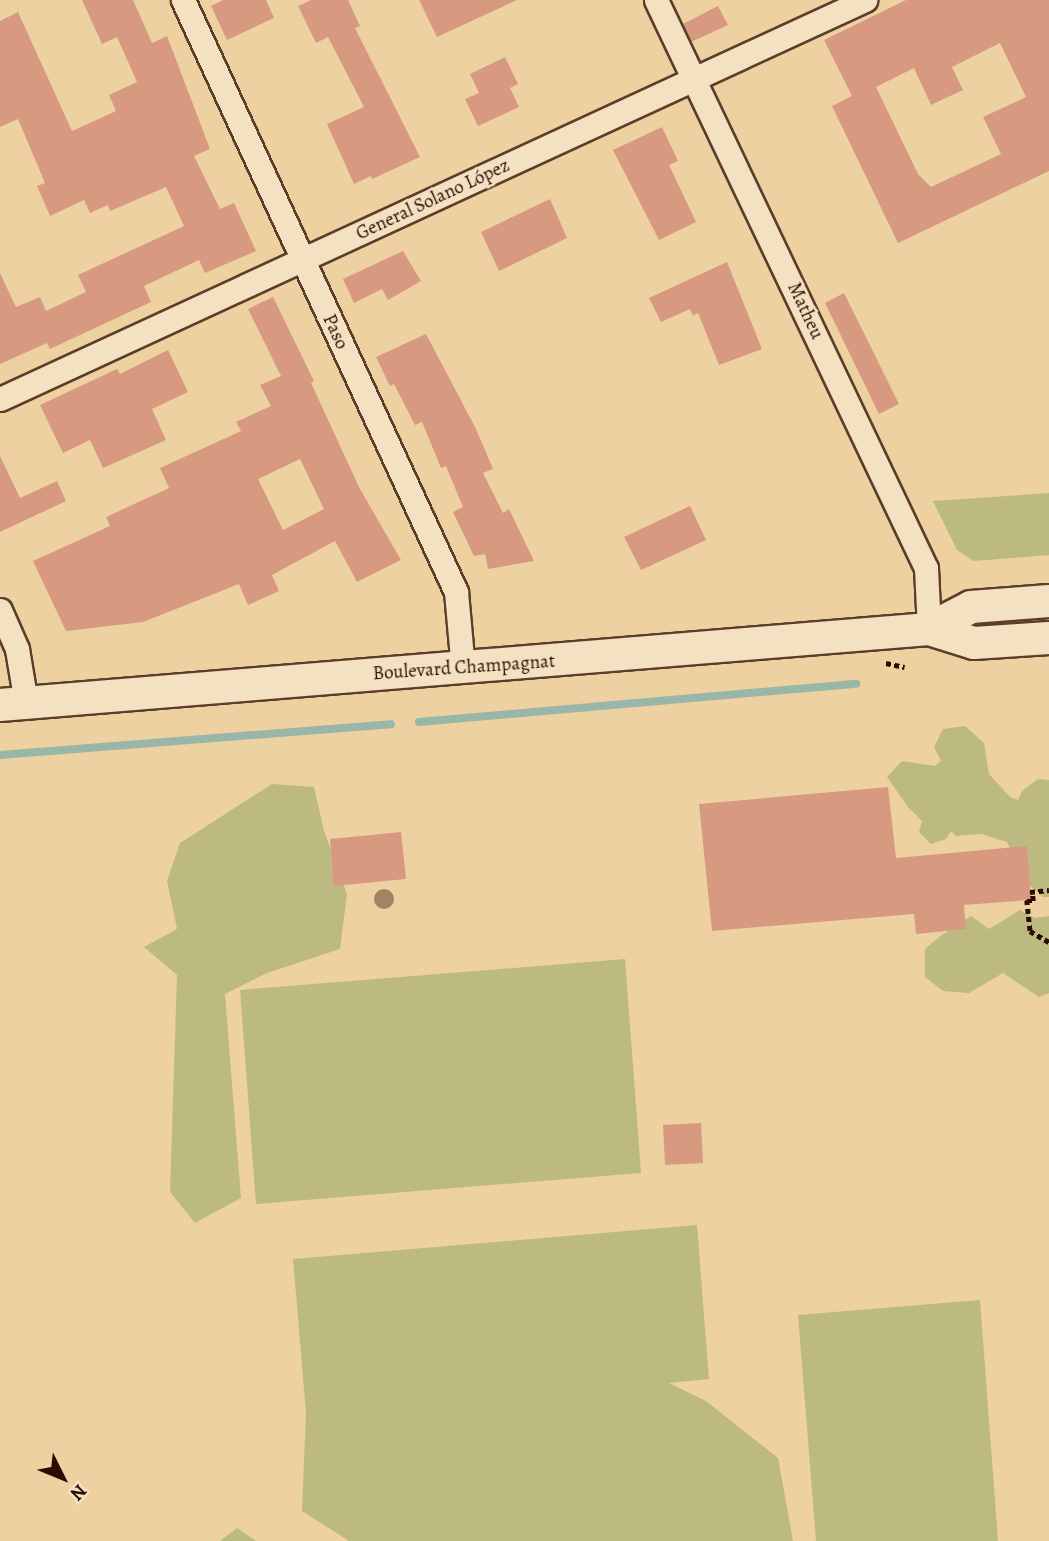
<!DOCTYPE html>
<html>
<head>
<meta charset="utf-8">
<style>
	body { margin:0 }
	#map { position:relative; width:1049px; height:1541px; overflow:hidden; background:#edd1a1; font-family:Alegreya,serif }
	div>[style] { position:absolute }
	.green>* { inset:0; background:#bdba81 }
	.stream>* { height:8px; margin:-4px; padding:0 4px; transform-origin:4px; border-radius:4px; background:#99b7a8 }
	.building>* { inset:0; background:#d79a80 }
	.path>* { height:4.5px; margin-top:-2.25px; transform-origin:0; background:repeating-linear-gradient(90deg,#2c0c02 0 5px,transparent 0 8.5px) }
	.roads { filter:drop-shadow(2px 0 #5c3d2a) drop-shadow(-2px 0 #5c3d2a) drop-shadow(0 2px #5c3d2a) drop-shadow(0 -2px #5c3d2a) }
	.minor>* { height:23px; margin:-11.5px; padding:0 11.5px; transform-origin:11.5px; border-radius:11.5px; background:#f3e1c2 }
	.secondary>* { height:32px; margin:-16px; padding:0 16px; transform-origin:16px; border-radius:16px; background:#f3e1c2 }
	.trees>* { width:20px; height:20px; margin:-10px; border-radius:50%; background:#9f8662 }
	span { translate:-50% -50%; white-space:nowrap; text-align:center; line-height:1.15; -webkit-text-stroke:5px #f3e1c2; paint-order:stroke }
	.street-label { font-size:19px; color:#2c0c02 }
	.north { position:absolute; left:28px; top:1443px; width:70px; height:70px; -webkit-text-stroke:5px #f3e1c2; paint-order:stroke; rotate:133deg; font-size:19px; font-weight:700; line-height:28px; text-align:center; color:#2c0c02 }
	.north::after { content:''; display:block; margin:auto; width:24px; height:32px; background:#2c0c02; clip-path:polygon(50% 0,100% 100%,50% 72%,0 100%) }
</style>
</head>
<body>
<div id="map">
	<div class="green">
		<i style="clip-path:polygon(1049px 493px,1049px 555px,974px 561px,957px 550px,933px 501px)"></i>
		<i style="clip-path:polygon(965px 726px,984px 743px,989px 774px,1010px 797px,1018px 800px,1022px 791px,1038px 779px,1049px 780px,1049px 897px,1043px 897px,1027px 883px,1007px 842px,981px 834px,956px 836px,951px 831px,946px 839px,931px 844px,919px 832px,922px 821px,908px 807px,887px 777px,902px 761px,935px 766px,941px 761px,934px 747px,943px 729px)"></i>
		<i style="clip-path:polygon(272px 784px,314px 787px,324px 831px,347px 894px,340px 949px,267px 973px,225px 994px,241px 1198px,195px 1223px,170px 1192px,177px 975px,144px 947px,177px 929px,167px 881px,180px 843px)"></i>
		<i style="clip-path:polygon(1020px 910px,1035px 918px,1049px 916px,1049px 993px,1039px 997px,1003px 973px,969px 993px,943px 991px,925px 977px,925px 949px,939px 937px,971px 916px,989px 929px)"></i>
		<i style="clip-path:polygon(625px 959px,641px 1173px,256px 1204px,240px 990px)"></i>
		<i style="clip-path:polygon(697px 1225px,709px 1379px,669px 1383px,706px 1401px,778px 1458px,793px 1541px,349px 1541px,302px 1511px,306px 1413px,293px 1259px)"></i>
		<i style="clip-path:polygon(980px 1300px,998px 1541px,816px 1541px,798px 1315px)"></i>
		<i style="clip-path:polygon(237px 1528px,256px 1541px,220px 1541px)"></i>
	</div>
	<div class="stream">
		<i style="left:419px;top:722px;width:439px;rotate:-5deg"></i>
		<i style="left:0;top:755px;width:392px;rotate:-4.5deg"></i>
	</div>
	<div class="building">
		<i style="clip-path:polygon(82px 0,133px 0,152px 43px,167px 36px,210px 149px,194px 156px,220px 209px,234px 203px,256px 251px,205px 273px,199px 260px,144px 286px,151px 302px,50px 349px,47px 343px,0 364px,0 273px,16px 307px,40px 297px,46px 311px,86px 292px,78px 275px,184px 226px,166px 187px,110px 211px,108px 205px,90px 213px,84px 200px,50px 216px,37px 186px,45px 183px,18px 119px,0 127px,0 21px,18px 12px,72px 131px,116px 111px,109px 95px,137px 82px,117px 37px,102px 44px)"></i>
		<i style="clip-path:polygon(223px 0,266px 0,274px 18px,227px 40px,211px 6px)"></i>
		<i style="clip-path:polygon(311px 0,348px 0,360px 26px,355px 28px,420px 157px,372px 179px,371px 176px,354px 184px,327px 124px,364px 107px,328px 37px,316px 43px,298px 6px)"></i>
		<i style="clip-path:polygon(419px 0,517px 0,437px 37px)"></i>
		<i style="clip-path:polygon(evenodd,906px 0,1049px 0,1049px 171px,898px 243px,832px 106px,852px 96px,824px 40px,906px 0,1000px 43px,1026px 97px,983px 117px,1001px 154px,931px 187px,918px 174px,876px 87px,914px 68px,931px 105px,963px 90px,952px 67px,1000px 43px)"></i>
		<i style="clip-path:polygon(718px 6px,728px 25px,691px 42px,683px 24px)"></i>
		<i style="clip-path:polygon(505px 57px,518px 84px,510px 88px,519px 107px,478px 126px,465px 99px,479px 93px,470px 74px)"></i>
		<i style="clip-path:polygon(662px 127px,678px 161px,669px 165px,696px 222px,659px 240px,613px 150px)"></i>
		<i style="clip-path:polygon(550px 199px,567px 238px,499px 271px,481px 232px)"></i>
		<i style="clip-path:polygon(403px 251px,421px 281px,388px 300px,382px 289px,354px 303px,343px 279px)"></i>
		<i style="clip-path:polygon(727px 262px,762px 349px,719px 365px,698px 313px,693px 316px,690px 309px,661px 322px,649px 298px)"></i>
		<i style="clip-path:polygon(844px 293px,899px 404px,879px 414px,825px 303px)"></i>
		<i style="clip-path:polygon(evenodd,273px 297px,314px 381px,311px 383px,360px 489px,401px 560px,357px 582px,335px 541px,272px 575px,279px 591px,248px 605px,239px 584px,143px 622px,66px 631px,33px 561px,110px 526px,106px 517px,169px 488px,160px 468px,241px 431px,236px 422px,271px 406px,260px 385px,281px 376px,248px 309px,273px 297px,300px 459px,324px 509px,283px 530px,258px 479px,300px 459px)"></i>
		<i style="clip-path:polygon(426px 334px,476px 429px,493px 469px,483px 473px,503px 513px,509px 509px,534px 561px,488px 569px,485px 554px,474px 556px,453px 512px,463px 507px,446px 466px,441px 468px,422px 422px,415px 425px,394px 384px,390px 386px,376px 357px)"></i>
		<i style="clip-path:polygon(168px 350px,188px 392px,152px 409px,166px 440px,103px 468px,90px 440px,63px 453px,40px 405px,117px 369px,120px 374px)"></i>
		<i style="clip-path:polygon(0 456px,20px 498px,57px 481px,66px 501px,0 532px)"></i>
		<i style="clip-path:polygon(690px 506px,706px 540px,641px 570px,624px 537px)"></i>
		<i style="clip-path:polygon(888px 787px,896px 858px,1027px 846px,1031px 900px,964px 905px,966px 929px,916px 934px,914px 914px,712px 931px,699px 804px)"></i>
		<i style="clip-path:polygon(401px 832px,406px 879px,334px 886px,330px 839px)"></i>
		<i style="clip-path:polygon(701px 1123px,703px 1163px,665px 1165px,663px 1125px)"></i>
	</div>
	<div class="path">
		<i style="left:886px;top:663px;width:19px;rotate:12deg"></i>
		<i style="left:1030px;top:892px;width:19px;rotate:-6deg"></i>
		<i style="left:1027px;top:900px;width:31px;rotate:84deg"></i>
		<i style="left:1030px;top:931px;width:22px;rotate:30deg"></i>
		<i style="left:1027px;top:901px;width:6px"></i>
		<i style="left:1033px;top:901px;width:10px;rotate:-96deg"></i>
	</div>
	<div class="roads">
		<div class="minor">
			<i style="left:183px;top:0;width:652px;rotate:65.24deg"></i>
			<i style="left:456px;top:592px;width:77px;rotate:84.8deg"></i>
			<i style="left:656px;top:0;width:629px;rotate:64.58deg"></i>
			<i style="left:926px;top:568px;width:61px;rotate:87.2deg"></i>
			<i style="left:0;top:399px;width:953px;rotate:-24.76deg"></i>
			<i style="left:0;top:610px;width:43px;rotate:66.4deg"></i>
			<i style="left:17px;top:649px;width:55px;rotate:80.5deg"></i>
		</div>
		<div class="secondary">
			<i style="left:929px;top:629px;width:47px;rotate:17.3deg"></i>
			<i style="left:974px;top:643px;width:75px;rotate:-3.8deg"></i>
			<i style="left:0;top:705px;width:932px;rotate:-4.68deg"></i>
			<i style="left:929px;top:629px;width:47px;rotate:-27.6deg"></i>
			<i style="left:971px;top:607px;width:78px;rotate:-4.4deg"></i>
		</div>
	</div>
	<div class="trees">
		<i style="left:384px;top:899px"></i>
	</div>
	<div class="street-label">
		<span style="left:433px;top:200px;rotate:-25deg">General Solano López</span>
		<span style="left:805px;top:311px;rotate:65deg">Matheu</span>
		<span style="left:335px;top:332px;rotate:65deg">Paso</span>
		<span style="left:464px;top:668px;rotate:-4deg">Boulevard Champagnat</span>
	</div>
	<div class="north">N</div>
</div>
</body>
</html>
